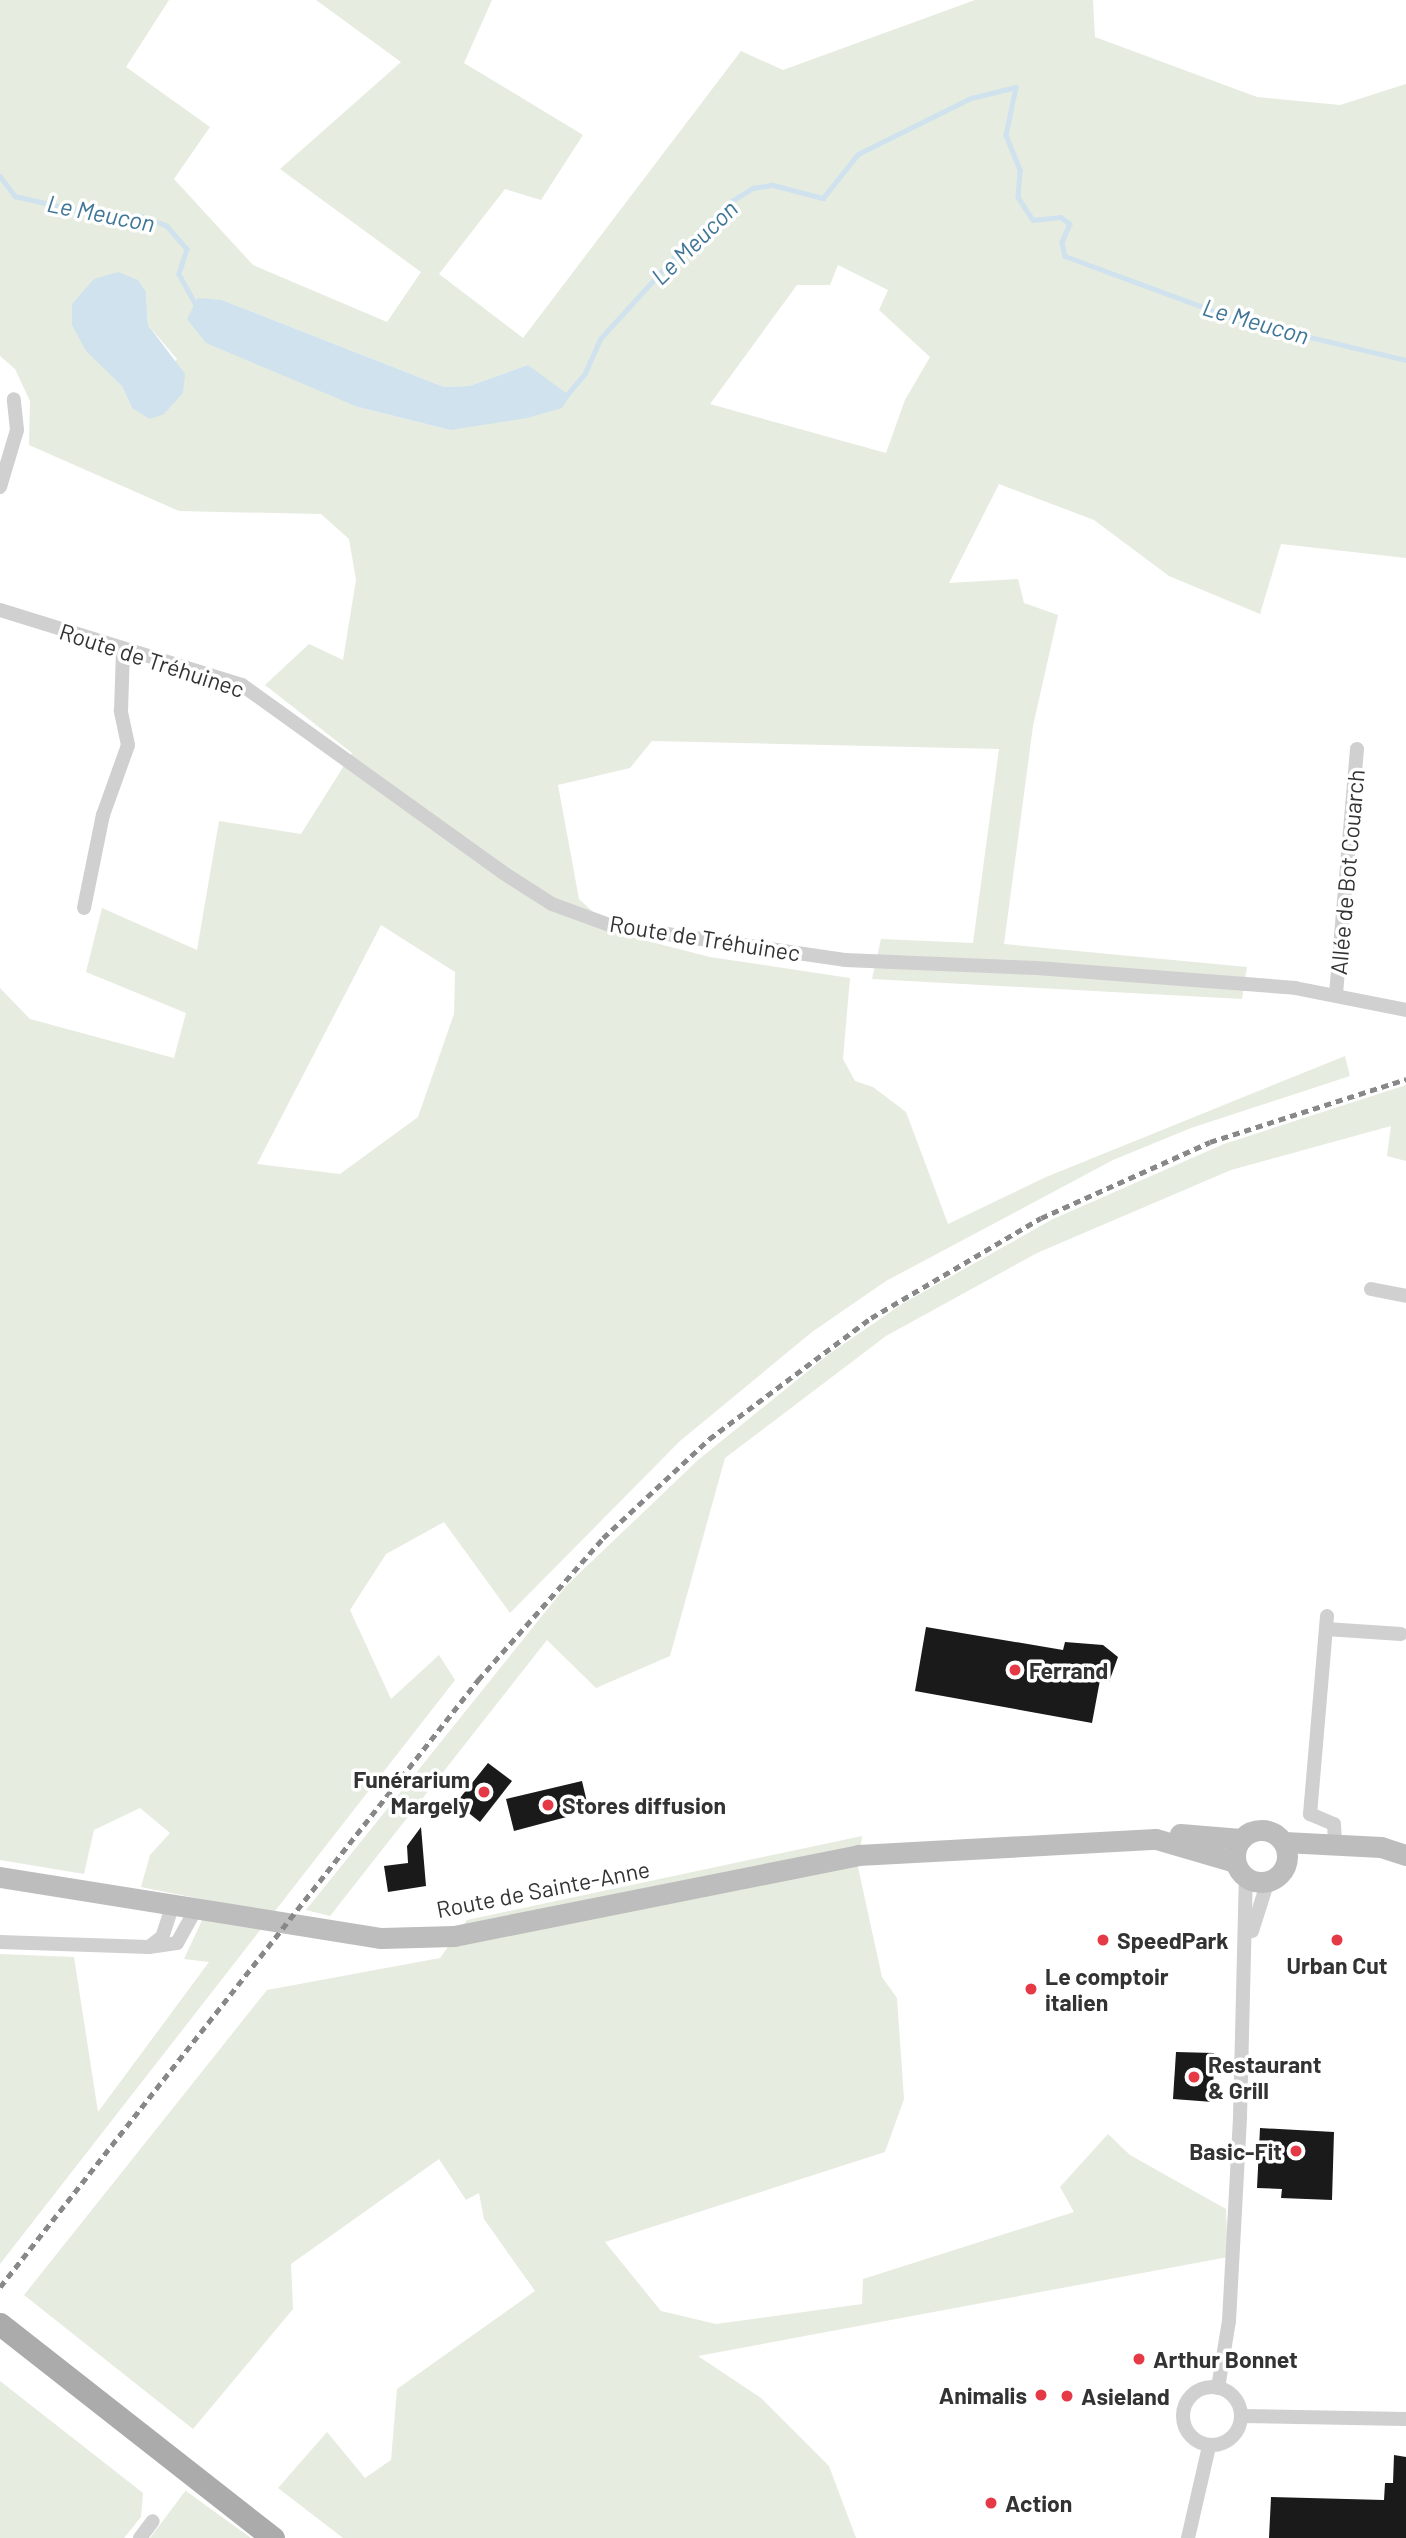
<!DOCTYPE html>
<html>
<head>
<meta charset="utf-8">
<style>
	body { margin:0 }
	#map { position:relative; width:1406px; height:2538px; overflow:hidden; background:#fff; font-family:Barlow,sans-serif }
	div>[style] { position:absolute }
	.green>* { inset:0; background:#e6ecdf }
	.water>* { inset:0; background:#cfe2ee }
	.stream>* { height:4.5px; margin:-2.25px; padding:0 2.25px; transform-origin:2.25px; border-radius:2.25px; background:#cfe2ee }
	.building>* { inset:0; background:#1a1a1a }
	.minor>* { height:14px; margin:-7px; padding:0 7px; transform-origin:7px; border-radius:7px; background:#d0d0d0 }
	.minor>.ring { margin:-7px; padding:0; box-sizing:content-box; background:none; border:14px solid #d0d0d0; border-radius:50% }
	.secondary>* { height:21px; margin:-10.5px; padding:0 10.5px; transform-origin:10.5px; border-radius:10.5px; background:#bdbdbd }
	.secondary>.ring { margin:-10.5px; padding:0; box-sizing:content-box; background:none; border:21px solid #bdbdbd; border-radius:50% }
	.primary>* { height:23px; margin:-11.5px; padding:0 11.5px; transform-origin:11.5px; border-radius:11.5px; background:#ababab }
	.rail>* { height:4.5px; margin-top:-2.25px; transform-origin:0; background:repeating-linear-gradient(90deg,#888 0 7px,transparent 0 12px) }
	.dots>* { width:19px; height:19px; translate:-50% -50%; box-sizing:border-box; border:4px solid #fff; border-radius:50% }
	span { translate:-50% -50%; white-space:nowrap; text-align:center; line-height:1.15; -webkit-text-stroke:7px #fff; paint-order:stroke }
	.street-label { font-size:23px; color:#333 }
	.poi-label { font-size:23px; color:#333; font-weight:700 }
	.left { translate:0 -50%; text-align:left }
	.right { translate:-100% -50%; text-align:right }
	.water-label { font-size:24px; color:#3f7597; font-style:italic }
</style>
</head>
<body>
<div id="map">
	<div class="green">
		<i style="clip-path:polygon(evenodd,0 0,169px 0,126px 67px,210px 127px,174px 179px,253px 265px,387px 322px,421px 272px,280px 169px,401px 62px,316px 0,492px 0,464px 63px,583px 135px,541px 200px,505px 189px,439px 274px,523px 338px,741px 51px,783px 70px,975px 0,1093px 0,1095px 37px,1257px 97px,1340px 105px,1406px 84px,1406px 558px,1281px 544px,1260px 614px,1169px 576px,1094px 520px,999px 484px,949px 583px,1018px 579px,1024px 603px,1058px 615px,1033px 726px,1004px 944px,1247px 967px,1242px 999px,872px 979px,881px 939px,973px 943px,999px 749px,652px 741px,630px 768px,558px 785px,579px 899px,616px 933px,710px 957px,850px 978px,843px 1059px,855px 1081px,873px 1087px,906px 1112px,948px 1224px,1046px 1177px,1345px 1056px,1350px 1076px,1191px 1128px,1113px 1160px,886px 1281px,812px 1332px,680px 1441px,510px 1613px,444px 1522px,386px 1554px,350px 1610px,391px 1699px,439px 1655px,455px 1680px,0 2264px,0 1954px,74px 1957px,98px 2112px,209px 1962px,184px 1959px,211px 1901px,141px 1887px,150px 1855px,170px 1833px,140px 1808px,94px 1830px,84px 1874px,0 1860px,0 988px,30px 1019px,174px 1058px,186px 1013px,86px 972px,102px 908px,197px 950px,219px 821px,301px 834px,352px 753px,265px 685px,309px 644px,343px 660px,356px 580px,349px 539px,321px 514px,179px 511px,29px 445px,30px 401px,15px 369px,0 356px,0 0,838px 265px,888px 290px,879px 310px,930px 357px,905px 400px,886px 453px,710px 404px,797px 285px,830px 285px,838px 265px,0 0,146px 291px,148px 325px,177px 359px,132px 408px,122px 386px,146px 291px,0 0,222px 300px,444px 387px,469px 386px,528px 365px,450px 430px,358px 407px,222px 300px,0 0,381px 925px,455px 972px,454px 1014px,418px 1117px,340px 1174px,257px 1164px,381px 925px)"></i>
		<i style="clip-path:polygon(1406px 1085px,1406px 1161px,1387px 1156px,1391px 1126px,1231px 1170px,1037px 1253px,886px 1336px,725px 1458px,670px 1656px,596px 1688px,547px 1640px,330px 1916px,306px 1910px,566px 1586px,698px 1460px,829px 1354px,902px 1304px,1053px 1219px,1224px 1144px)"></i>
		<i style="clip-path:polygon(862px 1836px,858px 1867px,882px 1977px,897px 1998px,904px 2099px,885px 2152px,605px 2242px,661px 2311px,716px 2324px,862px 2304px,863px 2279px,1074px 2212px,1060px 2187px,1108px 2134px,1130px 2155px,1226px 2209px,1228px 2257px,698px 2356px,761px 2398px,829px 2466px,856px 2538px,343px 2538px,278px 2488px,327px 2432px,365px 2478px,391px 2460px,397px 2389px,535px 2291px,484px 2219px,479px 2193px,466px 2200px,439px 2159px,291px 2264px,293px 2309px,193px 2429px,24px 2295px,267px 1990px,440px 1958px,467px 1920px)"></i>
		<i style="clip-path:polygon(0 2381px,143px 2493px,141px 2517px,124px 2538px,0 2538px)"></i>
		<i style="clip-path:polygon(186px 2490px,186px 2491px,251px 2538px,150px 2538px)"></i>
	</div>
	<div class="water">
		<i style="clip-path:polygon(118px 272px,138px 280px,146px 292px,148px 325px,185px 374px,183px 393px,164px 414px,150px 419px,132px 408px,122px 386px,86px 351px,72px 325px,72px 304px,94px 279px)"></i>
		<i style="clip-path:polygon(198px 298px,222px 300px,444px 387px,469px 386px,528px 365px,570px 396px,562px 408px,527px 418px,450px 430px,358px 407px,206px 343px,187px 319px)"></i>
	</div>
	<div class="stream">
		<i style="left:0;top:176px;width:25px;rotate:53deg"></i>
		<i style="left:15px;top:196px;width:98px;rotate:12.9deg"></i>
		<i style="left:111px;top:218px;width:28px;rotate:-6deg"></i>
		<i style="left:139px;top:215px;width:30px;rotate:21deg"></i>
		<i style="left:167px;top:226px;width:30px;rotate:49deg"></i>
		<i style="left:187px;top:249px;width:26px;rotate:108deg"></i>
		<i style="left:179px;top:274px;width:35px;rotate:61deg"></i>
		<i style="left:566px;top:396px;width:30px;rotate:-50deg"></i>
		<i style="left:585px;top:373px;width:37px;rotate:-66deg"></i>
		<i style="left:600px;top:339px;width:134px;rotate:-47.7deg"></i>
		<i style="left:690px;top:240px;width:57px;rotate:-42.9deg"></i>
		<i style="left:732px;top:201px;width:25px;rotate:-32deg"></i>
		<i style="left:753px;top:188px;width:20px;rotate:-9deg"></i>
		<i style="left:773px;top:185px;width:52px;rotate:14.6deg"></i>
		<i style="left:823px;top:198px;width:56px;rotate:-51.5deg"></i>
		<i style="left:858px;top:154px;width:126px;rotate:-26.4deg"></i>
		<i style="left:971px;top:98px;width:46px;rotate:-13.7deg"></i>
		<i style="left:1016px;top:87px;width:49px;rotate:101.8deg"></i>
		<i style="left:1006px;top:135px;width:38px;rotate:68deg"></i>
		<i style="left:1020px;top:170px;width:27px;rotate:94deg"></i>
		<i style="left:1018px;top:197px;width:27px;rotate:57deg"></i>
		<i style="left:1033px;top:220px;width:28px;rotate:-6deg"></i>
		<i style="left:1061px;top:217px;width:11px;rotate:38deg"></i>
		<i style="left:1070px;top:224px;width:20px;rotate:114deg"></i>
		<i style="left:1062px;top:242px;width:14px;rotate:78deg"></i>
		<i style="left:1065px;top:256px;width:181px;rotate:20.3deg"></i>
		<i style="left:1235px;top:319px;width:176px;rotate:13.5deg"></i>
	</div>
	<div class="building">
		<i style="clip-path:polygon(926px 1627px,1063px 1650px,1065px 1642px,1103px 1645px,1118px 1657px,1109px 1682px,1100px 1680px,1092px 1723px,915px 1691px)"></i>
		<i style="clip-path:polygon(488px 1763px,512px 1781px,480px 1822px,456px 1803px)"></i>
		<i style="clip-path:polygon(582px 1781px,589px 1811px,514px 1831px,506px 1799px)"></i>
		<i style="clip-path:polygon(421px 1827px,426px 1886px,388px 1892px,384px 1866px,408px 1863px,407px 1846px)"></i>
		<i style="clip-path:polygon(1176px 2052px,1214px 2053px,1213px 2102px,1173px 2099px)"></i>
		<i style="clip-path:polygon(1260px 2128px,1334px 2132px,1332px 2200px,1281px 2198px,1282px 2189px,1257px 2188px)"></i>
		<i style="clip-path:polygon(1394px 2455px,1406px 2457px,1406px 2538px,1269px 2538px,1271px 2497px,1384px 2500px,1385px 2483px,1393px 2483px)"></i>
	</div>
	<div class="minor">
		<i style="left:0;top:487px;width:59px;rotate:-73.4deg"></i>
		<i style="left:17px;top:430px;width:31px;rotate:-96deg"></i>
		<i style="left:0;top:610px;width:253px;rotate:17.2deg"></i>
		<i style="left:242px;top:685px;width:320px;rotate:35.7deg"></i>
		<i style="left:502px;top:872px;width:59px;rotate:32.6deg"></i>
		<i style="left:552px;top:904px;width:64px;rotate:20.1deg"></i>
		<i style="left:612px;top:926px;width:235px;rotate:8.3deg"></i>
		<i style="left:845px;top:960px;width:192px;rotate:2.4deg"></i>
		<i style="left:1037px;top:968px;width:259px;rotate:4.4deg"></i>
		<i style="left:1295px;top:988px;width:113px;rotate:11.2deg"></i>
		<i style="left:84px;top:908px;width:95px;rotate:-78.5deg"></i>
		<i style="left:103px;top:815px;width:74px;rotate:-70.3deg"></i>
		<i style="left:128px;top:745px;width:35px;rotate:-102deg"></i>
		<i style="left:121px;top:711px;width:59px;rotate:-88.1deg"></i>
		<i style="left:1336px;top:994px;width:246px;rotate:-85.1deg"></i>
		<i style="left:1371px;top:1289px;width:36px;rotate:11deg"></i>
		<i style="left:1327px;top:1616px;width:199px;rotate:94.9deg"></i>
		<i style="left:1310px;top:1814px;width:26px;rotate:23deg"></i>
		<i style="left:1334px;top:1824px;width:21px;rotate:87deg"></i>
		<i style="left:1326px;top:1629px;width:75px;rotate:3.8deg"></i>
		<i style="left:172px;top:1907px;width:32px;rotate:108deg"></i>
		<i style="left:162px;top:1937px;width:16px;rotate:142deg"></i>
		<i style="left:149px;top:1947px;width:28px;rotate:-8deg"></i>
		<i style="left:177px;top:1943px;width:37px;rotate:-61deg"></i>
		<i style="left:1252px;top:1931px;width:52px;rotate:-72.3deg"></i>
		<i style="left:0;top:1942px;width:149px;rotate:1.9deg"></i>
		<i class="ring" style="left:1183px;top:2387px;width:44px;height:44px"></i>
		<i style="left:1218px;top:2388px;width:68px;rotate:-80.7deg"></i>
		<i style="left:1229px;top:2321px;width:204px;rotate:-86.9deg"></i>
		<i style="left:1240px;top:2117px;width:240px;rotate:-88.6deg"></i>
		<i style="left:1241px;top:2416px;width:165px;rotate:1deg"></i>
		<i style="left:140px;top:2538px;width:21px;rotate:-53deg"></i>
		<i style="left:1188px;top:2538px;width:94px;rotate:-77.1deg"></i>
	</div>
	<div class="secondary">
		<i class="ring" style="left:1235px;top:1830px;width:31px;height:31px"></i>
		<i style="left:1180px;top:1834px;width:61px;rotate:4.7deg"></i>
		<i style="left:1284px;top:1842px;width:97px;rotate:3deg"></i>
		<i style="left:1381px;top:1847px;width:26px;rotate:18deg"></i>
		<i style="left:0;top:1877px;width:386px;rotate:9.1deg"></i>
		<i style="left:381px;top:1938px;width:73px;rotate:-1.6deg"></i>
		<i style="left:454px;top:1936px;width:412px;rotate:-11.3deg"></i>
		<i style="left:858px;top:1855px;width:298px;rotate:-3.1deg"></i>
		<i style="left:1156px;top:1839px;width:82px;rotate:16.2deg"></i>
	</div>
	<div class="primary">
		<i style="left:0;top:2324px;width:347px;rotate:38.1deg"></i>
	</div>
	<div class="rail">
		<i style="left:0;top:2287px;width:773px;rotate:-51.78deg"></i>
		<i style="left:478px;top:1680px;width:189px;rotate:-48.6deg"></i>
		<i style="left:603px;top:1538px;width:145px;rotate:-43deg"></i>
		<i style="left:709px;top:1439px;width:202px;rotate:-36.8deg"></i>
		<i style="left:871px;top:1318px;width:197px;rotate:-30.5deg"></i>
		<i style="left:1041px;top:1218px;width:185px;rotate:-24.2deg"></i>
		<i style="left:1210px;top:1142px;width:206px;rotate:-17.8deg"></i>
	</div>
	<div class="dots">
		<i style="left:1015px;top:1670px;background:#e63946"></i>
		<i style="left:484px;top:1792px;background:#e63946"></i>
		<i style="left:548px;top:1805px;background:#e63946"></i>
		<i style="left:1103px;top:1940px;background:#e63946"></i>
		<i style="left:1337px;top:1940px;background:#e63946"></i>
		<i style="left:1031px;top:1989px;background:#e63946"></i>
		<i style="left:1194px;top:2077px;background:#e63946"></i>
		<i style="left:1296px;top:2151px;background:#e63946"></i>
		<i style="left:1139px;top:2359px;background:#e63946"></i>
		<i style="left:1041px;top:2395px;background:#e63946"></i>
		<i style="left:1067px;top:2396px;background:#e63946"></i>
		<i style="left:991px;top:2503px;background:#e63946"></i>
	</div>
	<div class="street-label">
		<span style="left:152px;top:660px;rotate:18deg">Route de Tréhuinec</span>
		<span style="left:1347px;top:872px;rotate:-85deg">Allée de Bot Couarch</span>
		<span style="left:705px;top:938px;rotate:9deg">Route de Tréhuinec</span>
		<span style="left:543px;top:1889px;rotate:-11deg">Route de Sainte-Anne</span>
	</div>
	<div class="poi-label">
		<span class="left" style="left:1029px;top:1670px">Ferrand</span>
		<span class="right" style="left:470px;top:1792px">Funérarium<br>Margely</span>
		<span class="left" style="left:562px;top:1805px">Stores diffusion</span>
		<span class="left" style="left:1117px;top:1940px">SpeedPark</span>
		<span style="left:1337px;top:1965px">Urban Cut</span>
		<span class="left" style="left:1045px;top:1989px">Le comptoir<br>italien</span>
		<span class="left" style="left:1208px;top:2077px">Restaurant<br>&amp; Grill</span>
		<span class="right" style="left:1282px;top:2151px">Basic-Fit</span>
		<span class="left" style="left:1153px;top:2359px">Arthur Bonnet</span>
		<span class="right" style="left:1027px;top:2395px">Animalis</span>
		<span class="left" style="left:1081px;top:2396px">Asieland</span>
		<span class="left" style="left:1005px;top:2503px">Action</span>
	</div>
	<div class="water-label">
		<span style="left:101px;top:213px;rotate:11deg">Le Meucon</span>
		<span style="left:694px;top:242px;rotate:-44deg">Le Meucon</span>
		<span style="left:1256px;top:321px;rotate:16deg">Le Meucon</span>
	</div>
</div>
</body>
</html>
